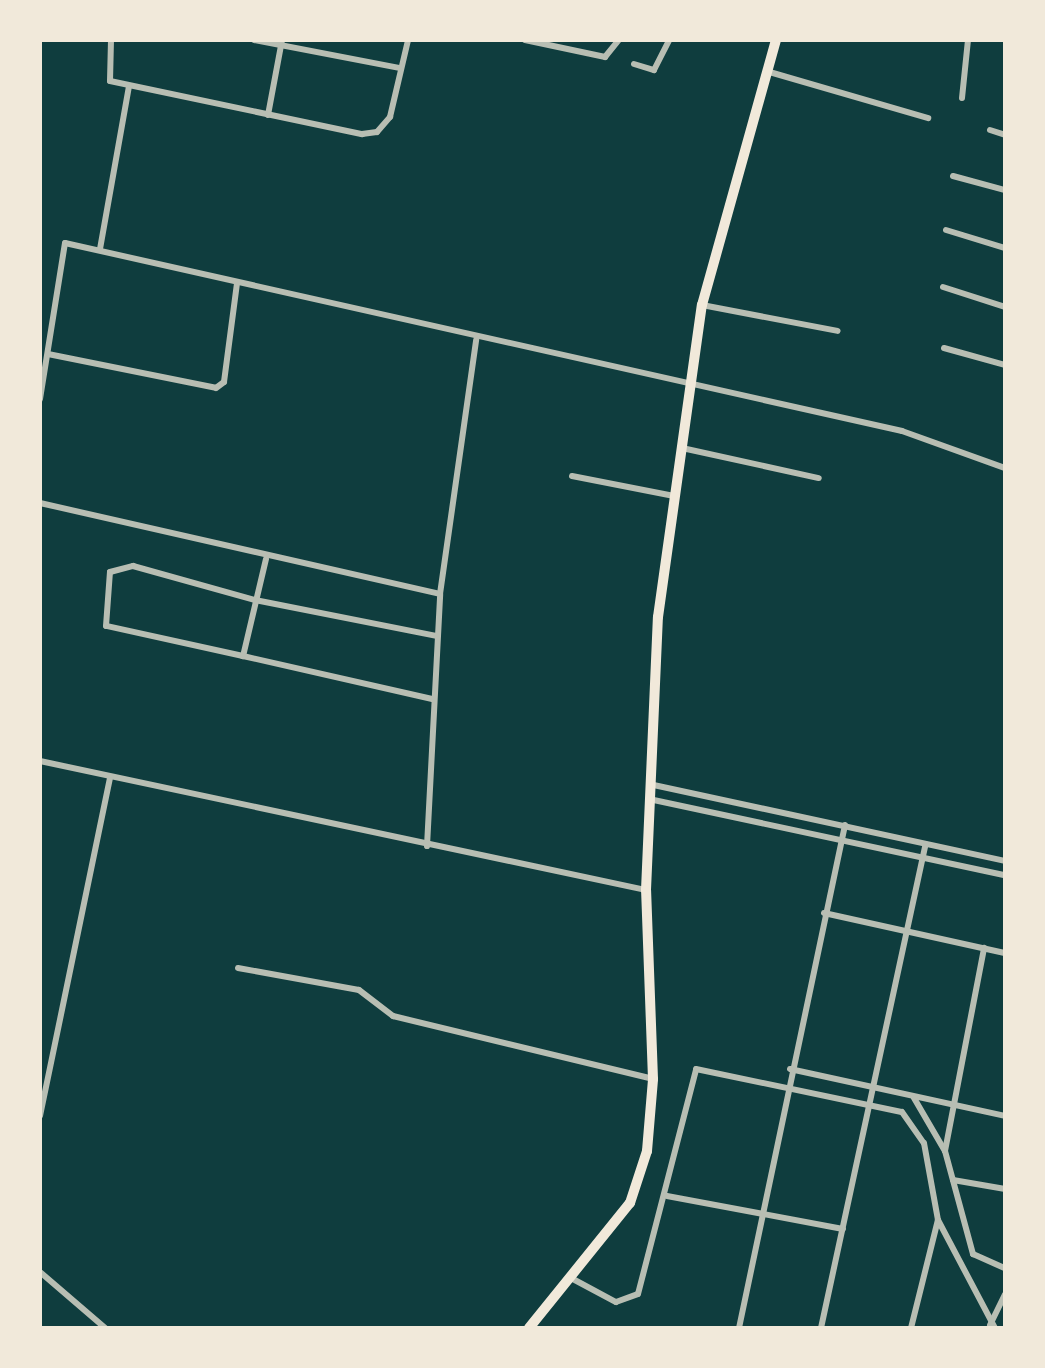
<!DOCTYPE html>
<html>
<head>
<meta charset="utf-8">
<style>
	body { margin:0 }
	#map { position:relative; width:1045px; height:1368px; overflow:hidden; background:#0f3d3e; font-family:"Titillium Web",sans-serif }
	div>[style] { position:absolute }
	.minor>* { height:6px; margin:-3px; padding:0 3px; transform-origin:3px; border-radius:3px; background:#b8beb3 }
	.trunk>* { height:10px; margin:-5px; padding:0 5px; transform-origin:5px; border-radius:5px; background:#f1e9da }
	span { translate:-50% -50%; white-space:nowrap; text-align:center; line-height:1.15; -webkit-text-stroke:8px #f1e9da; paint-order:stroke }
	.frame { position:absolute; inset:0; border:42px solid #f1e9da; pointer-events:none }
</style>
</head>
<body>
<div id="map">
	<div class="minor">
		<i style="left:111px;top:40px;width:41px;rotate:91.4deg"></i>
		<i style="left:110px;top:81px;width:258px;rotate:11.9deg"></i>
		<i style="left:362px;top:134px;width:15px;rotate:-8deg"></i>
		<i style="left:377px;top:132px;width:20px;rotate:-49deg"></i>
		<i style="left:390px;top:117px;width:79px;rotate:-76.8deg"></i>
		<i style="left:254px;top:40px;width:149px;rotate:10.9deg"></i>
		<i style="left:525px;top:40px;width:82px;rotate:12deg"></i>
		<i style="left:605px;top:57px;width:22px;rotate:-51deg"></i>
		<i style="left:634px;top:64px;width:21px;rotate:17deg"></i>
		<i style="left:654px;top:70px;width:34px;rotate:-63deg"></i>
		<i style="left:766px;top:71px;width:169px;rotate:16.2deg"></i>
		<i style="left:962px;top:98px;width:58px;rotate:-84.1deg"></i>
		<i style="left:268px;top:115px;width:76px;rotate:-79.4deg"></i>
		<i style="left:990px;top:130px;width:16px;rotate:18deg"></i>
		<i style="left:953px;top:176px;width:54px;rotate:15.1deg"></i>
		<i style="left:946px;top:230px;width:62px;rotate:17deg"></i>
		<i style="left:100px;top:249px;width:165px;rotate:-79.9deg"></i>
		<i style="left:943px;top:287px;width:65px;rotate:17.9deg"></i>
		<i style="left:702px;top:305px;width:138px;rotate:10.8deg"></i>
		<i style="left:944px;top:348px;width:63px;rotate:15.6deg"></i>
		<i style="left:48px;top:354px;width:171px;rotate:11.4deg"></i>
		<i style="left:216px;top:388px;width:10px;rotate:-37deg"></i>
		<i style="left:224px;top:382px;width:100px;rotate:-82.5deg"></i>
		<i style="left:40px;top:399px;width:158px;rotate:-80.9deg"></i>
		<i style="left:65px;top:243px;width:858px;rotate:12.66deg"></i>
		<i style="left:902px;top:431px;width:109px;rotate:19.8deg"></i>
		<i style="left:682px;top:448px;width:140px;rotate:12.4deg"></i>
		<i style="left:572px;top:476px;width:104px;rotate:11.1deg"></i>
		<i style="left:40px;top:503px;width:410px;rotate:12.8deg"></i>
		<i style="left:266px;top:559px;width:100px;rotate:103.3deg"></i>
		<i style="left:243px;top:656px;width:194px;rotate:12.8deg"></i>
		<i style="left:243px;top:656px;width:140px;rotate:-167.6deg"></i>
		<i style="left:106px;top:626px;width:54px;rotate:-85.8deg"></i>
		<i style="left:110px;top:572px;width:24px;rotate:-15deg"></i>
		<i style="left:133px;top:566px;width:127px;rotate:15.6deg"></i>
		<i style="left:255px;top:600px;width:186px;rotate:11.2deg"></i>
		<i style="left:40px;top:761px;width:620px;rotate:12.02deg"></i>
		<i style="left:649px;top:784px;width:364px;rotate:12.2deg"></i>
		<i style="left:649px;top:799px;width:364px;rotate:12.1deg"></i>
		<i style="left:427px;top:846px;width:252px;rotate:-87deg"></i>
		<i style="left:440px;top:594px;width:257px;rotate:-81.9deg"></i>
		<i style="left:824px;top:913px;width:185px;rotate:12.5deg"></i>
		<i style="left:238px;top:968px;width:123px;rotate:10.3deg"></i>
		<i style="left:359px;top:990px;width:43px;rotate:37.4deg"></i>
		<i style="left:393px;top:1016px;width:268px;rotate:13.6deg"></i>
		<i style="left:790px;top:1069px;width:220px;rotate:12.3deg"></i>
		<i style="left:914px;top:1098px;width:61px;rotate:59.7deg"></i>
		<i style="left:945px;top:1151px;width:107px;rotate:74.8deg"></i>
		<i style="left:973px;top:1254px;width:35px;rotate:24deg"></i>
		<i style="left:40px;top:1116px;width:346px;rotate:-78.3deg"></i>
		<i style="left:945px;top:1151px;width:207px;rotate:-79.1deg"></i>
		<i style="left:953px;top:1180px;width:53px;rotate:9.8deg"></i>
		<i style="left:667px;top:1196px;width:179px;rotate:10.6deg"></i>
		<i style="left:40px;top:1272px;width:86px;rotate:40.7deg"></i>
		<i style="left:571px;top:1278px;width:51px;rotate:28.1deg"></i>
		<i style="left:616px;top:1302px;width:23px;rotate:-20deg"></i>
		<i style="left:638px;top:1294px;width:232px;rotate:-75.5deg"></i>
		<i style="left:696px;top:1069px;width:210px;rotate:11.8deg"></i>
		<i style="left:902px;top:1112px;width:38px;rotate:55deg"></i>
		<i style="left:924px;top:1143px;width:78px;rotate:79.7deg"></i>
		<i style="left:938px;top:1220px;width:122px;rotate:62.2deg"></i>
		<i style="left:990px;top:1325px;width:34px;rotate:-64deg"></i>
		<i style="left:739px;top:1328px;width:514px;rotate:-78.1deg"></i>
		<i style="left:821px;top:1328px;width:495px;rotate:-77.8deg"></i>
		<i style="left:911px;top:1328px;width:111px;rotate:-76deg"></i>
	</div>
	<div class="trunk">
		<i style="left:529px;top:1328px;width:161px;rotate:-51.1deg"></i>
		<i style="left:630px;top:1203px;width:55px;rotate:-71.9deg"></i>
		<i style="left:647px;top:1151px;width:72px;rotate:-85.2deg"></i>
		<i style="left:653px;top:1079px;width:189px;rotate:-92.1deg"></i>
		<i style="left:646px;top:890px;width:273px;rotate:-87.5deg"></i>
		<i style="left:658px;top:617px;width:315px;rotate:-82deg"></i>
		<i style="left:702px;top:305px;width:275px;rotate:-74.4deg"></i>
	</div>
	<div class="frame"></div>
</div>
</body>
</html>
